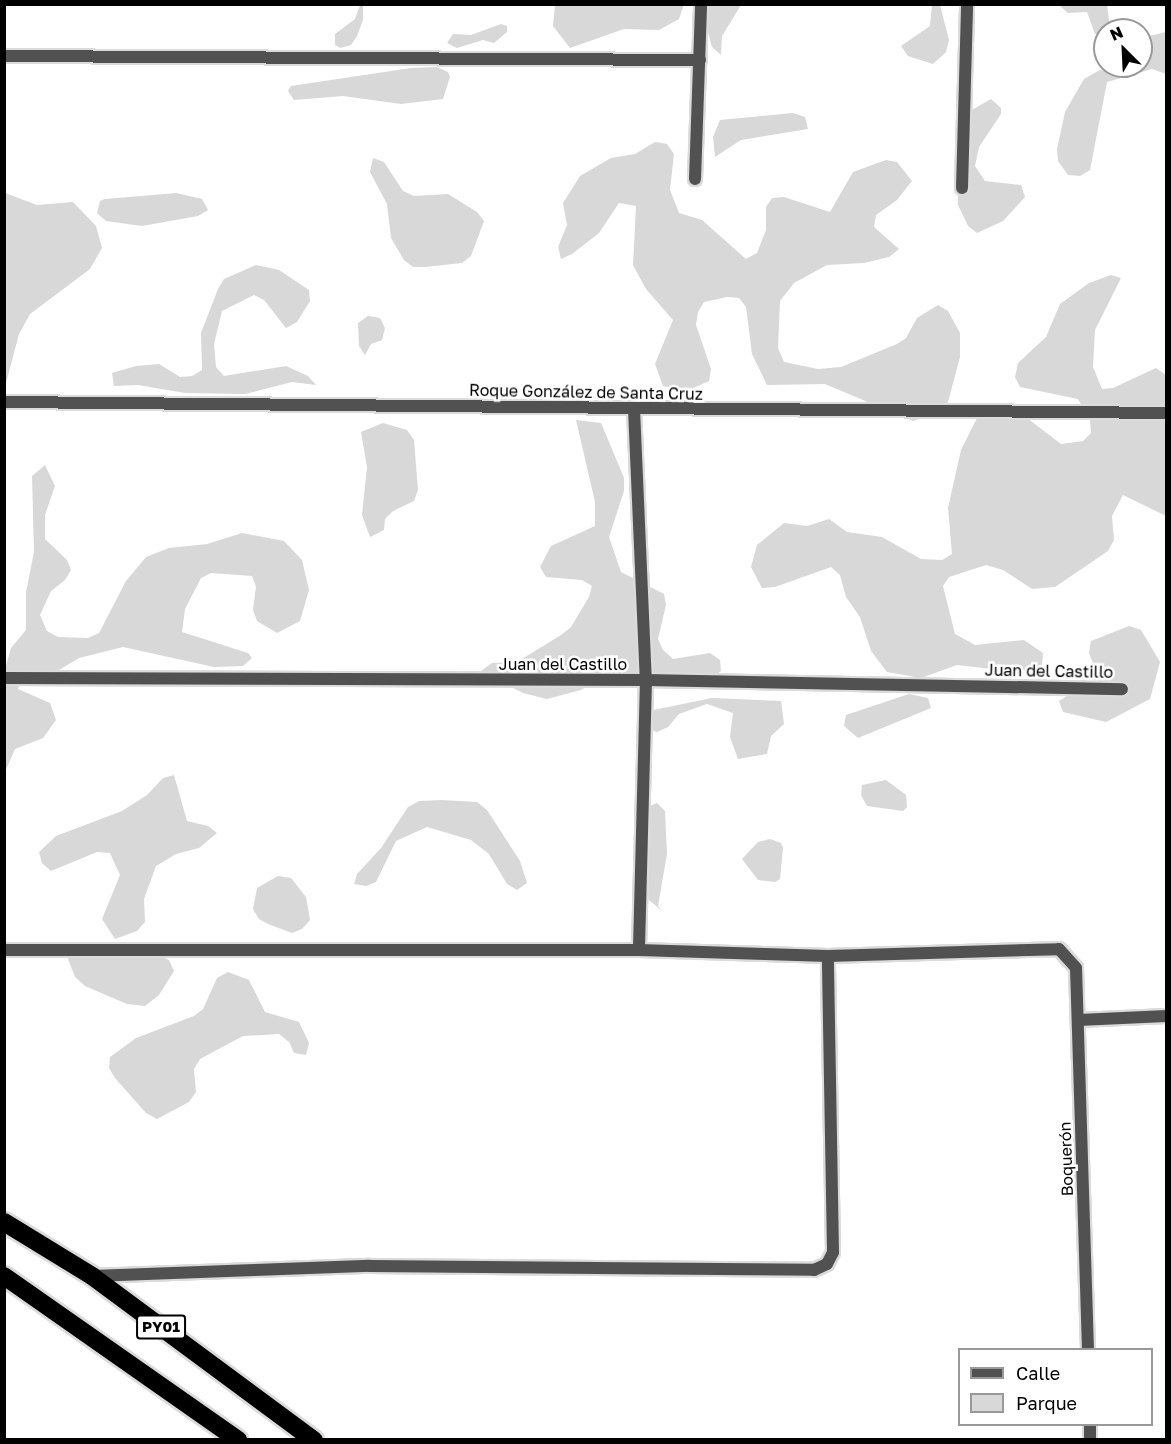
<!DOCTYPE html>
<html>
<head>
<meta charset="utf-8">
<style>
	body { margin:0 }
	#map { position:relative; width:1171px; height:1444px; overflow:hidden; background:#fff; font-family:"Golos Text",sans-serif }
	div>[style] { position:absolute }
	.green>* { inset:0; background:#d8d8d8 }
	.roads { filter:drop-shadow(2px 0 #dbdbdb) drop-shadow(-2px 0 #dbdbdb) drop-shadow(0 2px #dbdbdb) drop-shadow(0 -2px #dbdbdb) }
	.street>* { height:12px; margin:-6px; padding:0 6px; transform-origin:6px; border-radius:6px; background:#515151 }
	.highway>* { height:18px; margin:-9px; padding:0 9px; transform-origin:9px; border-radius:9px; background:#000 }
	span { translate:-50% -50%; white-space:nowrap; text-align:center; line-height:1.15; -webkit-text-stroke:5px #fff; paint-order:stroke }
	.shield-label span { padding:2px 4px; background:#fff; border:2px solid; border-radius:4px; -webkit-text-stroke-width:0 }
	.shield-label { font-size:15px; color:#000; font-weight:700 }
	.street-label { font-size:16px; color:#000 }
	.frame { position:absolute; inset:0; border:6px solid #000; pointer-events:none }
	.legend { position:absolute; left:958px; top:1348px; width:195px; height:78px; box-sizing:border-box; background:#fff; border:2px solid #999; margin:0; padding:8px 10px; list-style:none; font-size:18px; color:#000 }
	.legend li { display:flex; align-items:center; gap:12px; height:30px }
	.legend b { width:30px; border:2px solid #999 }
	.north { position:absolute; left:1093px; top:18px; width:60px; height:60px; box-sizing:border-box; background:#fff; border:2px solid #999; border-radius:50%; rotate:336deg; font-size:16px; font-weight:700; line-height:24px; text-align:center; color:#000 }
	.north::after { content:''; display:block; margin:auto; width:21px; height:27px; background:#000; clip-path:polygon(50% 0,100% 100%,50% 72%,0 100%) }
</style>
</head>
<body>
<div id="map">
	<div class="green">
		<i style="clip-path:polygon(360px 5px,363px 5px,363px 20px,357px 36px,351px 45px,340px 48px,335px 45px,335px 34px,355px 19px)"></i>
		<i style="clip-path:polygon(555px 5px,683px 4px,683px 7px,679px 19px,659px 30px,624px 29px,570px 48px,553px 26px)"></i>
		<i style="clip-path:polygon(707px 5px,741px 5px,722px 36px,721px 55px,712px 47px,706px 25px)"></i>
		<i style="clip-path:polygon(932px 5px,940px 5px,949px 40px,946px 52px,933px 64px,908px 56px,901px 46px,930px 26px)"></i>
		<i style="clip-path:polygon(1059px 5px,1107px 5px,1110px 28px,1100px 35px,1095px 34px,1087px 12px,1068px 13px)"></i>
		<i style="clip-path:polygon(501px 24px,507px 26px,507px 32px,494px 43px,483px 40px,457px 48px,447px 43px,453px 34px,471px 35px)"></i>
		<i style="clip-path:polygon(1166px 32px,1166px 74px,1152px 69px,1107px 82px,1090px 170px,1080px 176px,1068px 175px,1058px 161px,1057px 149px,1065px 112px,1084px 79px,1100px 70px,1111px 72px,1125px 66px,1141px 66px,1141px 38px)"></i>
		<i style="clip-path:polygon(437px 67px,448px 72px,450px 77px,443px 99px,401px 104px,343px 96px,294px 100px,288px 91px,291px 86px,411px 68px)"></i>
		<i style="clip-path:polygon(991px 99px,1001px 108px,1001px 114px,979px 147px,975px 166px,985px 181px,1021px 185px,1025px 197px,1003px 221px,977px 233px,968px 226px,958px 205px,958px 184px,970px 111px)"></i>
		<i style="clip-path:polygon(793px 113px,805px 117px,808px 129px,741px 140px,715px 157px,713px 137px,720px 120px)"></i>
		<i style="clip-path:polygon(655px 142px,667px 144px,674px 154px,670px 190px,679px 213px,702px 220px,746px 259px,757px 253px,766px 230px,766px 207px,772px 198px,784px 197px,830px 212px,853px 172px,886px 160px,897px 162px,912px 181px,897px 200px,876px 215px,874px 227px,899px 249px,889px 257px,864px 263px,827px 265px,794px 283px,780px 301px,778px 348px,784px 362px,818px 369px,841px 367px,897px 344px,906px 338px,917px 318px,938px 305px,948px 311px,960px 333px,960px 357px,948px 402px,937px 412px,913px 421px,825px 384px,767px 385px,752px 354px,746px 307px,739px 298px,727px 297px,704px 302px,698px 312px,696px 325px,711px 369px,709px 381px,687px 391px,663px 386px,655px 364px,673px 320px,646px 289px,633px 265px,636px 206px,619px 203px,599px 233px,572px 254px,561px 259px,558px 247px,567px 225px,563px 203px,580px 176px,611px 158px,635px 154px)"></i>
		<i style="clip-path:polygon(373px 158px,384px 162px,403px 191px,414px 196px,448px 194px,477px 212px,484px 221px,471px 256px,462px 263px,425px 267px,413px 267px,404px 260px,391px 238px,387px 204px,370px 172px)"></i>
		<i style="clip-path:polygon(5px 193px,37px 205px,73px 202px,96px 226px,102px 248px,90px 269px,30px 314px,19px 334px,5px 387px)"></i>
		<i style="clip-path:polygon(176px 193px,202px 199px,208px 210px,198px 216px,142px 226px,106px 221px,97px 213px,100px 201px,105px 199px)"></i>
		<i style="clip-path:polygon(256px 265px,279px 270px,309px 290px,310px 301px,297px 322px,286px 328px,264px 300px,254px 295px,222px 311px,214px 344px,216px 367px,224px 376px,286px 366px,308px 376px,316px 385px,292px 382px,245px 394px,185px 393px,138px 385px,114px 386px,112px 373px,136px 366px,159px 364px,180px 377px,192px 376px,202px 370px,201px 333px,218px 289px,224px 279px)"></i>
		<i style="clip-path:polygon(1111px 275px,1121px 278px,1095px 330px,1093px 367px,1102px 389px,1113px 388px,1156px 368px,1166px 375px,1166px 516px,1123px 495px,1112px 516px,1114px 540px,1108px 551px,1055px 587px,1032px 589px,1003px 570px,986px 565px,949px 577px,943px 586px,955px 634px,975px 645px,1024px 640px,1043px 653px,1042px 665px,1018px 672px,957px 665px,921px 678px,887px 672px,871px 651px,860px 617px,846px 597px,840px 575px,831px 567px,775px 587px,762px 588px,751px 567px,757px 545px,784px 523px,807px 526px,829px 519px,847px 532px,882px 537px,921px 559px,942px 560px,952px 554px,948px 508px,961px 450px,981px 410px,991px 405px,1014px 408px,1061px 444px,1083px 441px,1091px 433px,1090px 420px,1078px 399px,1020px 387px,1015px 377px,1018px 363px,1046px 337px,1060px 304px,1089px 283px)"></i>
		<i style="clip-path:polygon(368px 316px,380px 318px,385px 328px,382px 340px,371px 344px,365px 355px,359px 346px,358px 323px)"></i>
		<i style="clip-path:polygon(576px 420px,601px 423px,624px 478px,624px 491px,609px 537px,621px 572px,664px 594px,666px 605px,658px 639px,663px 650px,673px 659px,710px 653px,720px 660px,721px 671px,712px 678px,668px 680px,611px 672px,581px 690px,547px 699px,523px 693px,481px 671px,492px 663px,517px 662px,561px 635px,571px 627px,589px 597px,592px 586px,582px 580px,546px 577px,540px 567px,551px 546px,595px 526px,595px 502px)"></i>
		<i style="clip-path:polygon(383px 423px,407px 430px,414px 440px,418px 490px,414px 501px,393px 511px,385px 519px,384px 530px,370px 537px,362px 515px,367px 467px,361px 432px)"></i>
		<i style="clip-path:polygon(45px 465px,55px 486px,45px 515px,45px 539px,67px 560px,71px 570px,65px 580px,51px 591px,40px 615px,47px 631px,58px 637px,88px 638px,99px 633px,126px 581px,146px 557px,169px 548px,207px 544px,242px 533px,284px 541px,302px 560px,309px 590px,300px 621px,277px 633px,257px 621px,253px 610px,256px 587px,252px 576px,211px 573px,201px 578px,185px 609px,182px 632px,248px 653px,252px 658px,243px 666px,214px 667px,123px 647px,79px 658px,54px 673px,20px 684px,18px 689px,50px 703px,56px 720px,43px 738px,15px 749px,5px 772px,5px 669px,11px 648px,26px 630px,26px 592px,34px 552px,32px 476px)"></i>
		<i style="clip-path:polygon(1129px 626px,1141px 630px,1160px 662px,1150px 699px,1106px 722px,1063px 712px,1059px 701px,1098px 676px,1089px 653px,1091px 641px)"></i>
		<i style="clip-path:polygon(909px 694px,928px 698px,931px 708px,858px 738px,844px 726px,846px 715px)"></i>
		<i style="clip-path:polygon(712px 698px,781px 701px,784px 724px,771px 736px,767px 754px,738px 759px,730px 737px,733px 713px,707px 704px,679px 714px,668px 727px,657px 732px,646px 729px,644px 712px)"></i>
		<i style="clip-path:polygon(174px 775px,187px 821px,208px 826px,217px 833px,199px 848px,176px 854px,156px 866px,144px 899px,145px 922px,137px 931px,115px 939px,102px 919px,120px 875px,110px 853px,97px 852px,51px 871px,42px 863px,39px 852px,56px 836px,122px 811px,147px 795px,163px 778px)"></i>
		<i style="clip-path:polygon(886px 780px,906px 795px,907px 807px,903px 811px,867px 806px,861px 795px,862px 785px)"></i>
		<i style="clip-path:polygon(442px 800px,477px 802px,487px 810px,520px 861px,527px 883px,517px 890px,507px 884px,489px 854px,471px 840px,427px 827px,396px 841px,376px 882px,366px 886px,354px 884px,357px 874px,381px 848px,408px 807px,419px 801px)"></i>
		<i style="clip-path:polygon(657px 803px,665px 811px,667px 854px,658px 906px,662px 911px,649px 900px,644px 889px,635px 821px,640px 810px)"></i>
		<i style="clip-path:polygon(770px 839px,781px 843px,783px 848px,780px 879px,775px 882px,758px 880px,742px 859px,758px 842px)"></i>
		<i style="clip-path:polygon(278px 876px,291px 878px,306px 897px,310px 920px,302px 929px,292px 933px,268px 924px,259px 919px,253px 909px,257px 888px)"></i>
		<i style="clip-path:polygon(150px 952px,169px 960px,174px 971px,159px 995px,145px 1006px,127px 1004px,85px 986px,75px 977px,68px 959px,72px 954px)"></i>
		<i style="clip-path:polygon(228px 972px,249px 980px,265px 1012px,299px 1022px,309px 1043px,306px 1055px,294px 1053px,289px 1042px,279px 1034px,243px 1036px,200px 1059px,194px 1069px,196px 1092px,189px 1102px,157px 1119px,146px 1113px,115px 1078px,109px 1068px,110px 1057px,136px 1038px,194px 1016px,203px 1009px,217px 978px)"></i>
	</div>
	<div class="roads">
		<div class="street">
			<i style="left:4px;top:56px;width:696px;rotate:0.33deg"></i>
			<i style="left:695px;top:179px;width:175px;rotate:-88deg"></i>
			<i style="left:962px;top:188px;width:184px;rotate:-88.4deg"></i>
			<i style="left:4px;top:402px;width:1162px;rotate:0.54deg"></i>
			<i style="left:634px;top:409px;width:271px;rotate:87.5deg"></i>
			<i style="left:646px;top:680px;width:270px;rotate:91.5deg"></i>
			<i style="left:4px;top:678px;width:642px;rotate:0.18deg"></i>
			<i style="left:646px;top:680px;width:476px;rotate:1.1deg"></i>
			<i style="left:4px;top:950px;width:635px"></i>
			<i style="left:639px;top:950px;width:189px;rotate:1.8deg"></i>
			<i style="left:828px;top:956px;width:231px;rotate:-1.7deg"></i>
			<i style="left:1059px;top:949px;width:25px;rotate:48deg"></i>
			<i style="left:1076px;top:968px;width:382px;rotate:88.2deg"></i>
			<i style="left:1079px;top:1020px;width:87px;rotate:-2.6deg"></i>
			<i style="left:92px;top:1276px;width:278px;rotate:-2.1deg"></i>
			<i style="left:370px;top:1266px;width:444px;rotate:0.5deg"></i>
			<i style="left:814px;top:1270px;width:14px;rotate:-25deg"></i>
			<i style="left:827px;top:1264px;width:13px;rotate:-63deg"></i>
			<i style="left:833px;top:1252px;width:296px;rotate:-91deg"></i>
			<i style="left:1090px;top:1424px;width:16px;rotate:90deg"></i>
		</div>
		<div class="highway">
			<i style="left:4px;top:1222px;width:103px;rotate:31.5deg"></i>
			<i style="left:92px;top:1276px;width:276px;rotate:36.5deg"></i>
			<i style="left:4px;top:1276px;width:286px;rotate:35deg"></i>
		</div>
	</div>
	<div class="shield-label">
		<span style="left:161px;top:1327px">PY01</span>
	</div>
	<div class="street-label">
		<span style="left:586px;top:392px;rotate:1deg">Roque González de Santa Cruz</span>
		<span style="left:563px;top:664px">Juan del Castillo</span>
		<span style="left:1049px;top:671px;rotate:1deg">Juan del Castillo</span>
		<span style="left:1066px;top:1159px;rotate:-92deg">Boquerón</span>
	</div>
	<div class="frame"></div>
	<ul class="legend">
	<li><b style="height:8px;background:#515151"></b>Calle</li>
	<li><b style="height:16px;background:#d8d8d8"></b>Parque</li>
	</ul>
	<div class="north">N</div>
</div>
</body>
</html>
